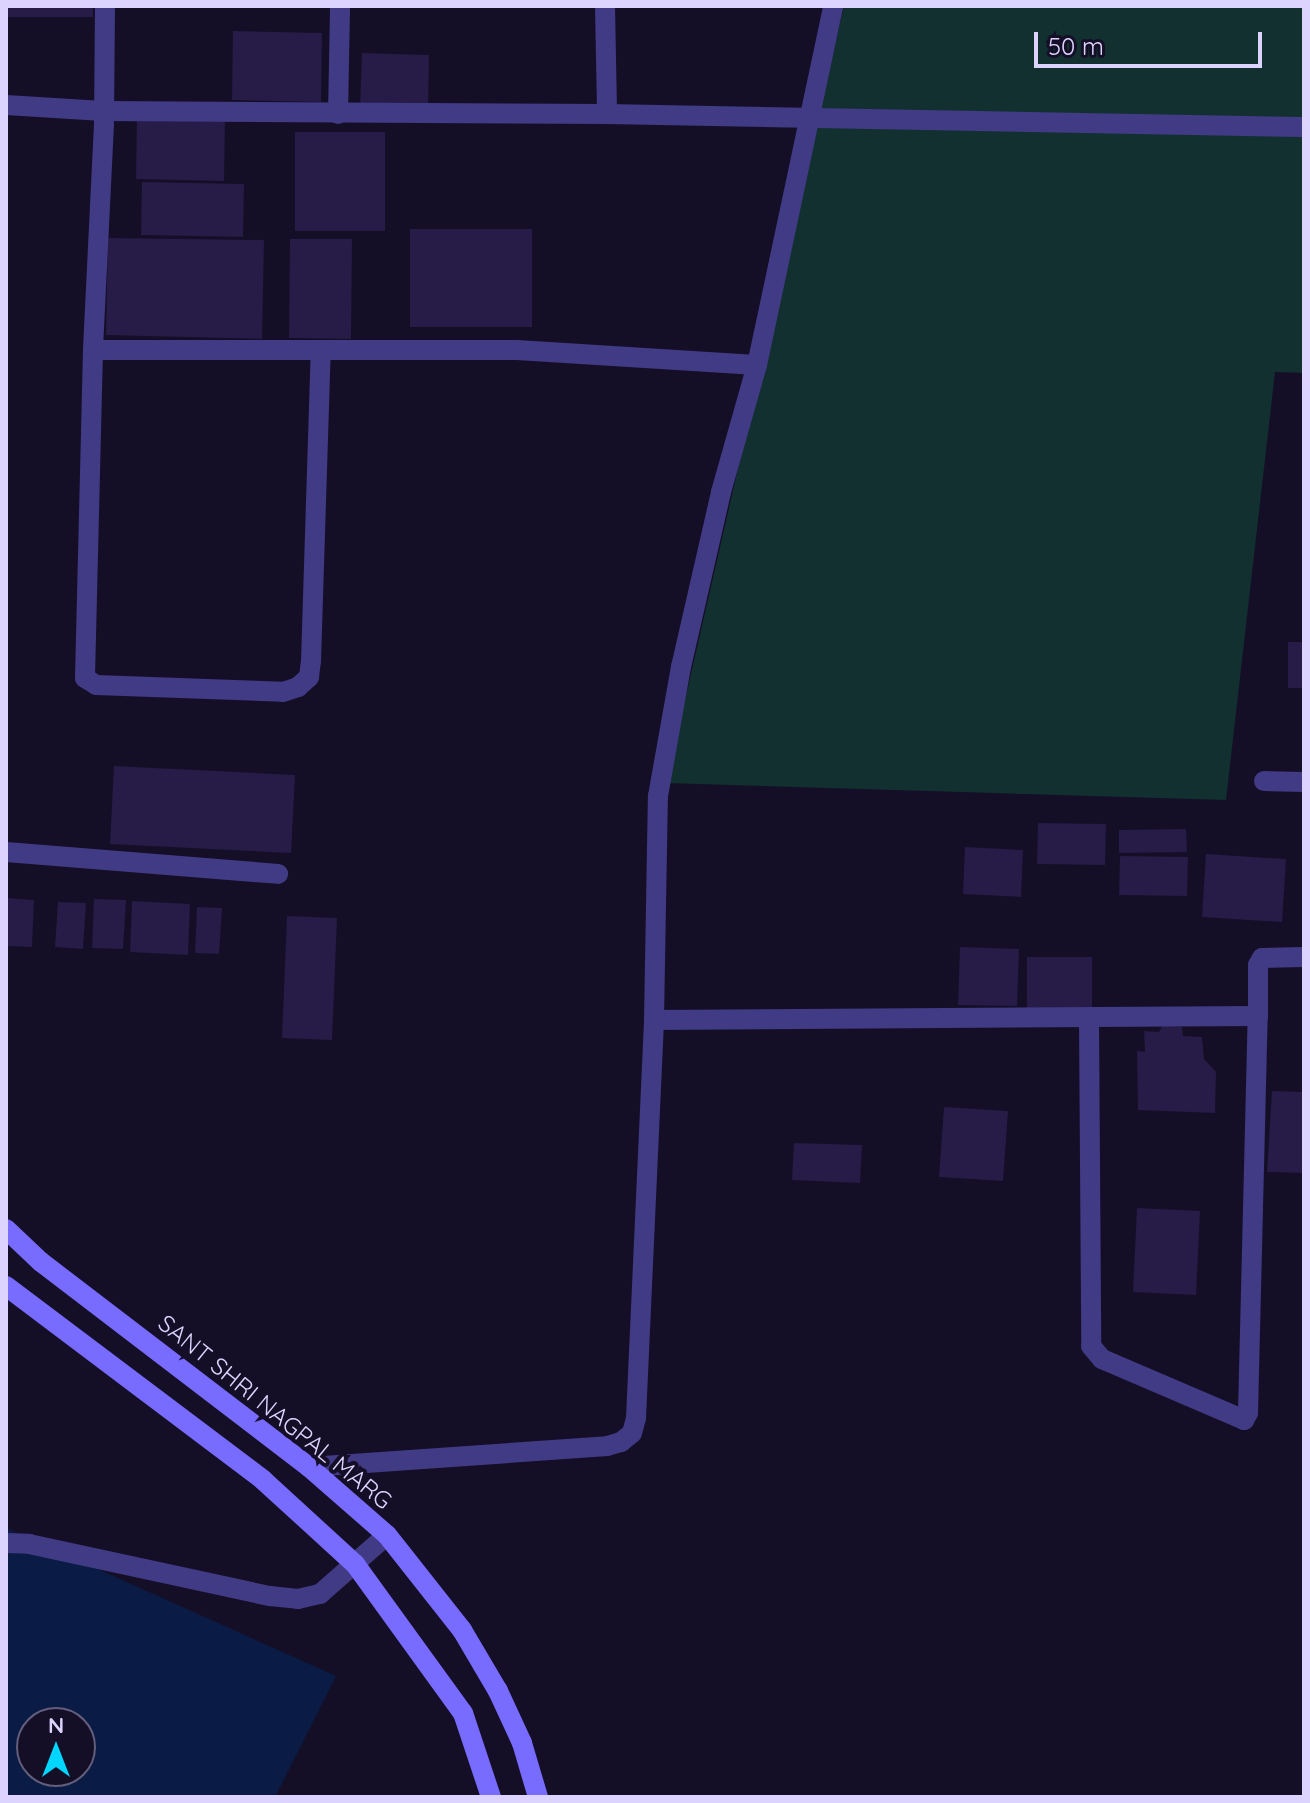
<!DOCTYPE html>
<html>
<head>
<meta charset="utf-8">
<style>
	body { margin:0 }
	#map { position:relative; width:1310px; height:1803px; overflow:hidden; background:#140f26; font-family:Quicksand,sans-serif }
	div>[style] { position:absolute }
	.green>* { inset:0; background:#123030 }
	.water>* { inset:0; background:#0a1c45 }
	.building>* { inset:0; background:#271b47 }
	.minor>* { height:20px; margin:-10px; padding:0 10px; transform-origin:10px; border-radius:10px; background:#413a85 }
	.secondary>* { height:20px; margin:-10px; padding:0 10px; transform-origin:10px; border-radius:10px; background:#786bff }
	span { translate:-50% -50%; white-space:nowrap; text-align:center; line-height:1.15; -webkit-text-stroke:8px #140f26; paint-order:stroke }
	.street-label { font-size:24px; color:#dcd4ff }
	.frame { position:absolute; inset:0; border:8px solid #dcd4ff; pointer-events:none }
	.north { position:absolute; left:16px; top:1707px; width:80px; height:80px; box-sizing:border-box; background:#140f26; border:2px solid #645e7d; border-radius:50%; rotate:0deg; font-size:22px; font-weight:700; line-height:32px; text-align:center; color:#dcd4ff }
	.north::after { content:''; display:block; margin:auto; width:28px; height:36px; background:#00d6ff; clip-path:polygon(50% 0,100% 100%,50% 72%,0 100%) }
	.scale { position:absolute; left:1034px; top:32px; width:228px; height:36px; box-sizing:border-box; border:4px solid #dcd4ff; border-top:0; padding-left:10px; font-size:24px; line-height:28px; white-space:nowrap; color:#dcd4ff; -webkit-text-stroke:6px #140f26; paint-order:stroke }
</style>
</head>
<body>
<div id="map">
	<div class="green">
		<i style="clip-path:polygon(844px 6px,1304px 6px,1304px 373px,1275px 372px,1226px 800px,666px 783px)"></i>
	</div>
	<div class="water">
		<i style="clip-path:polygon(evenodd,6px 1528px,336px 1676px,275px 1797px,6px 1797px,6px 1528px,32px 1723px,80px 1723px,80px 1771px,32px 1771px,32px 1723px)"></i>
	</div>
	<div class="building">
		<i style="clip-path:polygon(6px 6px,93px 6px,93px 17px,6px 17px)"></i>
		<i style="clip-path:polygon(233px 31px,322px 33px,321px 102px,232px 100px)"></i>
		<i style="clip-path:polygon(362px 53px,429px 55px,428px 111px,360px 109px)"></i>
		<i style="clip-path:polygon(137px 116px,225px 117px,224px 181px,136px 179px)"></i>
		<i style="clip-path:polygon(295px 132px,385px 132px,385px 231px,295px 231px)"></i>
		<i style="clip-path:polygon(142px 182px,244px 184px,243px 237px,141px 235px)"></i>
		<i style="clip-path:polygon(410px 229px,532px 229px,532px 327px,410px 327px)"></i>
		<i style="clip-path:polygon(108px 238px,264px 240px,262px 339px,106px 335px)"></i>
		<i style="clip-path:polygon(290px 239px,352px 239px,351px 339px,289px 338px)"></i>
		<i style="clip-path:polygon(1288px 642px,1304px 642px,1304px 688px,1288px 688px)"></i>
		<i style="clip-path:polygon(114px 766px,295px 775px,291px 853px,110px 844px)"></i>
		<i style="clip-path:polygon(1038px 823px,1106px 824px,1105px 865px,1037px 864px)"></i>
		<i style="clip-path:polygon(1186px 829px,1187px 852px,1119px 853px,1119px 830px)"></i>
		<i style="clip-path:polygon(965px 847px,1023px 850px,1021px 897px,963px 894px)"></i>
		<i style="clip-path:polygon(1206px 854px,1286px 859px,1282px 922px,1202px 917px)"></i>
		<i style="clip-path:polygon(1120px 856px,1188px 857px,1187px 896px,1119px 895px)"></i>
		<i style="clip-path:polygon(6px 898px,34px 900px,32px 947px,6px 946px)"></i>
		<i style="clip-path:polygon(94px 899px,126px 900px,123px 949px,92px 948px)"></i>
		<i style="clip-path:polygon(132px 901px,190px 904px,188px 955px,130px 952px)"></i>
		<i style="clip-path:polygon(58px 902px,86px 903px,83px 949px,55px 947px)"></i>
		<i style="clip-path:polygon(197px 907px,222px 908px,219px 954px,195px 953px)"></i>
		<i style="clip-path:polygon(287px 916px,337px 918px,332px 1040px,282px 1038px)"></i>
		<i style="clip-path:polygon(960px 947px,1019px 949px,1017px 1006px,958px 1005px)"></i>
		<i style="clip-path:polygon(1027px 957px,1092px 957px,1092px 1018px,1027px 1018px)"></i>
		<i style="clip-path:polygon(1162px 1026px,1182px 1027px,1183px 1036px,1202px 1037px,1204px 1059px,1216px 1072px,1215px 1113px,1138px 1110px,1137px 1051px,1145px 1052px,1144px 1031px,1159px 1032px)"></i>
		<i style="clip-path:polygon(1272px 1091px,1304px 1092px,1304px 1173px,1267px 1172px)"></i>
		<i style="clip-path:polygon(944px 1107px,1008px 1111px,1003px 1181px,939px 1177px)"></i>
		<i style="clip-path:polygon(794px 1143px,862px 1145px,860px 1183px,792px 1180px)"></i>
		<i style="clip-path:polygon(1137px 1208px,1200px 1211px,1196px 1295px,1133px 1292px)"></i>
	</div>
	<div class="minor">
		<i style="left:105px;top:6px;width:118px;rotate:90.5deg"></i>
		<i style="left:104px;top:124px;width:226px;rotate:92.8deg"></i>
		<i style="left:93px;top:350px;width:424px"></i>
		<i style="left:517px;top:350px;width:240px;rotate:3.6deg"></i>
		<i style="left:605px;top:6px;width:108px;rotate:88.9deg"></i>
		<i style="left:6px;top:105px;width:97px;rotate:3.5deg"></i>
		<i style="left:103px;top:111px;width:504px;rotate:0.34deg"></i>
		<i style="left:607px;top:114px;width:697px;rotate:1.07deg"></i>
		<i style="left:338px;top:114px;width:108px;rotate:-88.9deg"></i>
		<i style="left:93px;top:350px;width:328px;rotate:91.4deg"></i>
		<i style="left:85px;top:678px;width:13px;rotate:32deg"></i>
		<i style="left:96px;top:685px;width:187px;rotate:2.1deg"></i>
		<i style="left:283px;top:692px;width:16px;rotate:-18deg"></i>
		<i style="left:298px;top:687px;width:15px;rotate:-42deg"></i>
		<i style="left:309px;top:677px;width:16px;rotate:-83deg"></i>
		<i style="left:311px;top:661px;width:311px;rotate:-88.2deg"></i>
		<i style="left:1264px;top:781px;width:40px;rotate:1.4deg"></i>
		<i style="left:6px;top:852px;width:273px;rotate:4.6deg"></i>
		<i style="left:654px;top:1020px;width:604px;rotate:-0.38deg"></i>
		<i style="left:1258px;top:1016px;width:51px;rotate:-90deg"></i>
		<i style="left:1258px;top:965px;width:8px;rotate:-60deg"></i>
		<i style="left:1262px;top:958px;width:42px;rotate:-1.4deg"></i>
		<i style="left:1089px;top:1020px;width:326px;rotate:89.6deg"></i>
		<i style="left:1091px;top:1346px;width:17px;rotate:50deg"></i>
		<i style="left:1102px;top:1359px;width:155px;rotate:23.2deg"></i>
		<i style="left:1244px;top:1420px;width:8px;rotate:-60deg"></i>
		<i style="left:1248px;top:1413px;width:397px;rotate:-88.6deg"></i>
		<i style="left:309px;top:1467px;width:299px;rotate:-4deg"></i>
		<i style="left:607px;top:1446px;width:15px;rotate:-16deg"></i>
		<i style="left:621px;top:1442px;width:14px;rotate:-39deg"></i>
		<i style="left:632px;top:1433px;width:16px;rotate:-75deg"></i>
		<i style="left:636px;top:1418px;width:398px;rotate:-87.4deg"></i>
		<i style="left:654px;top:1020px;width:224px;rotate:-89deg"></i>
		<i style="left:658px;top:796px;width:131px;rotate:-79.9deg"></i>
		<i style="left:681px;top:667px;width:180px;rotate:-77.1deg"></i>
		<i style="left:721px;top:492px;width:132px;rotate:-74.2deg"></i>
		<i style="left:757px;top:365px;width:367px;rotate:-78deg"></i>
		<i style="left:6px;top:1543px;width:23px;rotate:2deg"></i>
		<i style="left:29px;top:1544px;width:247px;rotate:12.2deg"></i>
		<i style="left:270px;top:1596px;width:28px;rotate:6deg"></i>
		<i style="left:298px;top:1599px;width:23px;rotate:-13deg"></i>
		<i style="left:320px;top:1594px;width:89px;rotate:-41.4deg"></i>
	</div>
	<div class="secondary">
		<i style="left:6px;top:1229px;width:48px;rotate:43.3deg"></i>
		<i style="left:41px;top:1262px;width:337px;rotate:37.4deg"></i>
		<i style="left:309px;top:1467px;width:103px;rotate:41.1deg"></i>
		<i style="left:387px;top:1535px;width:121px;rotate:51.7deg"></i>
		<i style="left:462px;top:1630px;width:71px;rotate:59.5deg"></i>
		<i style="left:498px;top:1691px;width:57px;rotate:65.2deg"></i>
		<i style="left:522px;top:1743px;width:56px;rotate:73.5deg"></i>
		<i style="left:6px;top:1286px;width:322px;rotate:37deg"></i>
		<i style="left:263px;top:1480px;width:125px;rotate:42.4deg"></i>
		<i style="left:355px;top:1564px;width:184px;rotate:54.1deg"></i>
		<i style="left:463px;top:1713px;width:89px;rotate:71.6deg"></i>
	</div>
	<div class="street-label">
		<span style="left:275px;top:1412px;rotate:39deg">SANT SHRI NAGPAL MARG</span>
	</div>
	<div class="frame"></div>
	<div class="north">N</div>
	<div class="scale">50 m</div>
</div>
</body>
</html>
